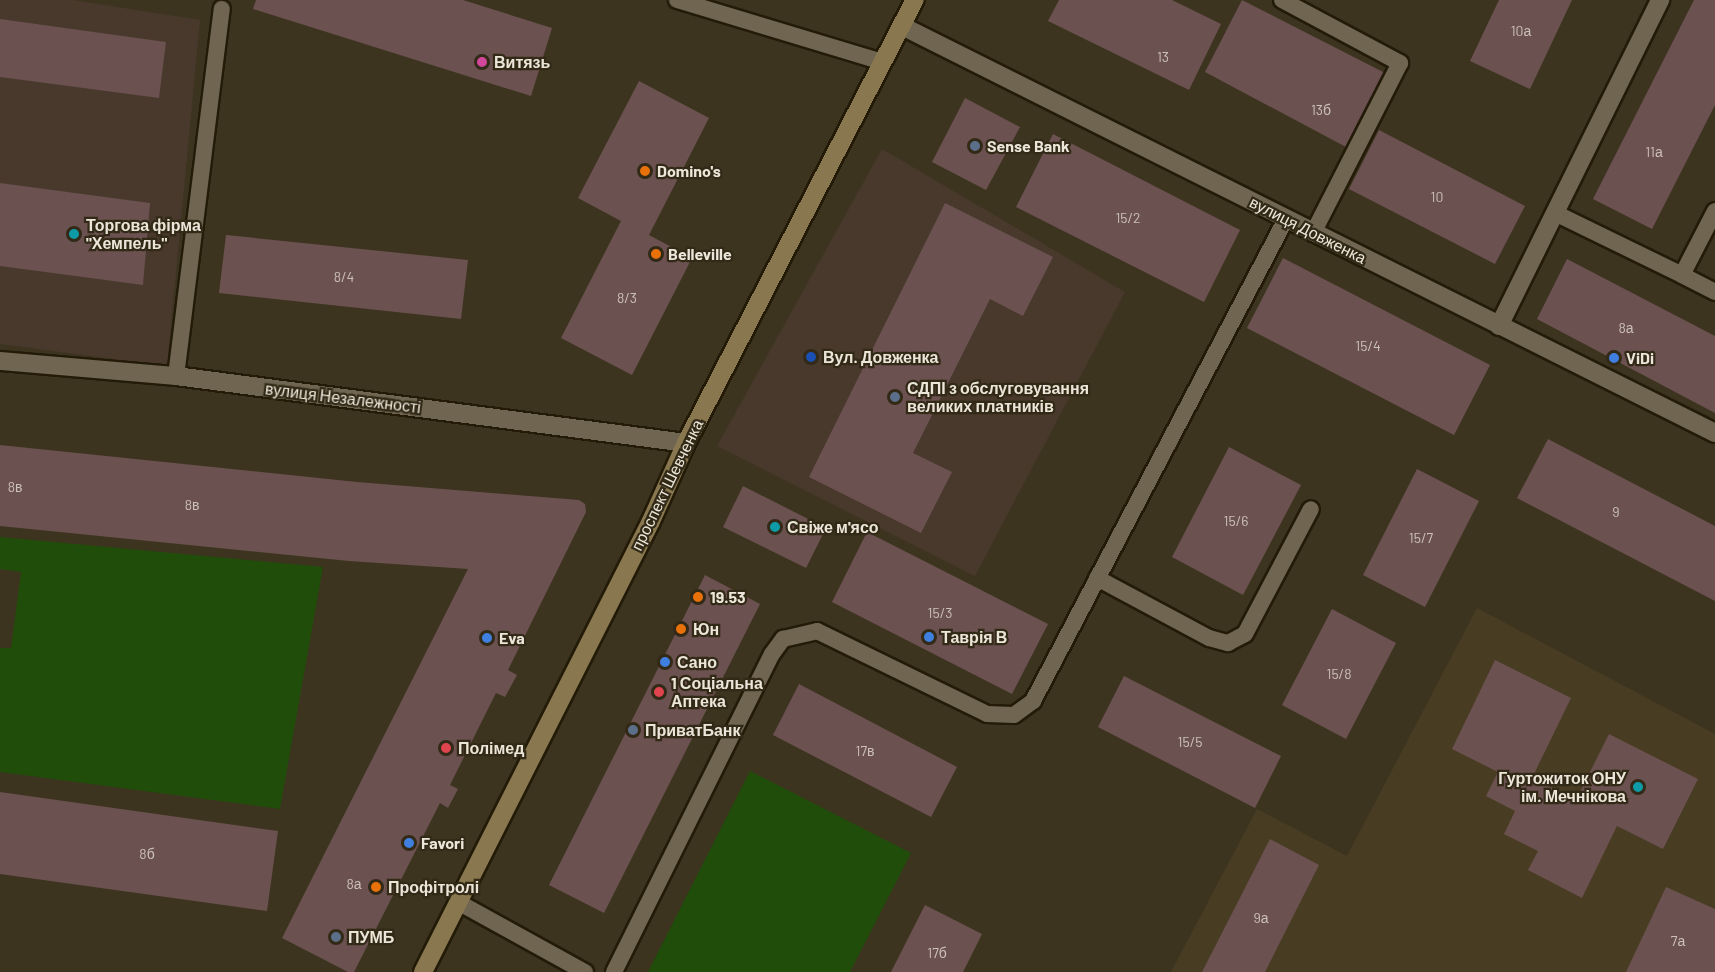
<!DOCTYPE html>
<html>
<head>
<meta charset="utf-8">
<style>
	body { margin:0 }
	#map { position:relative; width:1715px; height:972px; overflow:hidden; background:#3d3420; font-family:Barlow,sans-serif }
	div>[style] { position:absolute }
	.commercial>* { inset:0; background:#48392c }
	.built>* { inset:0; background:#483c23 }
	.green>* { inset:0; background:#204d09 }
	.building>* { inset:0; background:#6b5150 }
	.roads { filter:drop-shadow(2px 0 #231b08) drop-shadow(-2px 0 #231b08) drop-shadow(0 2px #231b08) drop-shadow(0 -2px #231b08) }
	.lane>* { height:16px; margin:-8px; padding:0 8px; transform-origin:8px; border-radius:8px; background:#6f6550 }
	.street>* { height:18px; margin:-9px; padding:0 9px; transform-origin:9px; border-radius:9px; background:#6f6550 }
	.secondary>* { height:18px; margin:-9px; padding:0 9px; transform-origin:9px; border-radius:9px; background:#88774f }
	.dots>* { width:16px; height:16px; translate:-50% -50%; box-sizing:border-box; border:3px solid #322a17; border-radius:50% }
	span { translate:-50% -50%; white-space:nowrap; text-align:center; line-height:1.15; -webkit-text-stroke:4.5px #322a17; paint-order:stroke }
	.number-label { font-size:14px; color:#ccc1b8 }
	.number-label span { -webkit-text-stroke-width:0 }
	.poi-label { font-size:16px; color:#ece6da; font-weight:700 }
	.left { translate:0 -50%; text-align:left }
	.right { translate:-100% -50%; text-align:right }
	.street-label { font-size:16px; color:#ece6da }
</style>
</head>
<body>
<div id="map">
	<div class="commercial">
		<i style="clip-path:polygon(0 0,73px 0,200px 20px,167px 366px,0 344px)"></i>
		<i style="clip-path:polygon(882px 149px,1125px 292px,975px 576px,717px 446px)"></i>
	</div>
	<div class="built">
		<i style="clip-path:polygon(1477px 608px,1715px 734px,1715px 972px,1171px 972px,1257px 809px,1347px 856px)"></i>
	</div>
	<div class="green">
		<i style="clip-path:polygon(0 537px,323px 567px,280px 809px,0 772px,0 648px,11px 648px,21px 572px,0 569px)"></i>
		<i style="clip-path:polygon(750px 771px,911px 853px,850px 972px,648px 972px)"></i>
	</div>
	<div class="building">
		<i style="clip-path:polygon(256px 0,463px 0,552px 28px,531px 96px,253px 9px)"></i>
		<i style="clip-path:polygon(1059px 0,1172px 0,1221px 24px,1189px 90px,1048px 21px)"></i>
		<i style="clip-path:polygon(1242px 0,1385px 73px,1346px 147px,1205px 72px)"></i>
		<i style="clip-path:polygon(1499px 0,1572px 0,1530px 89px,1470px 61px)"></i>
		<i style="clip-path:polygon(1694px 0,1715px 0,1715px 105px,1652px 229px,1593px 199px)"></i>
		<i style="clip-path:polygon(0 19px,166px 42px,159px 98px,0 77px)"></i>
		<i style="clip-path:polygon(639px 81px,709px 118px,649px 235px,692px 258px,632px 375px,561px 338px,621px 221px,578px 198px)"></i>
		<i style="clip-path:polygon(965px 98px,1020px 127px,986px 190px,932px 162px)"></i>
		<i style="clip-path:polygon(1379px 130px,1525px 206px,1495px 264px,1349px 189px)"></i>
		<i style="clip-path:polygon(1053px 134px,1240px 230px,1204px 302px,1016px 207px)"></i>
		<i style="clip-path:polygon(0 183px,150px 203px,143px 285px,0 266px)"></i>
		<i style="clip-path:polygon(945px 203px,1053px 257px,1023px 316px,990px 299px,913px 453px,952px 472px,921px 533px,809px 477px)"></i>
		<i style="clip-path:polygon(226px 235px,468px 260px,461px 319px,219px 293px)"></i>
		<i style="clip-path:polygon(1283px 258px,1490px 365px,1454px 435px,1247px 328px)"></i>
		<i style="clip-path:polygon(1567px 259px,1715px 336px,1715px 413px,1537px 319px)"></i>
		<i style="clip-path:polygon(1548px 439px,1715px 526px,1715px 601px,1517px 498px)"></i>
		<i style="clip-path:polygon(0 445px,357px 482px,579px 500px,585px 504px,586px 512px,508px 670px,517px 675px,505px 697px,496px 693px,450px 785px,458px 789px,448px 808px,440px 803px,354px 972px,348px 972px,282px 938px,468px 569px,349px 561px,0 526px)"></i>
		<i style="clip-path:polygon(1229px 447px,1301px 485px,1243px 595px,1172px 557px)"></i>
		<i style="clip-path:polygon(1417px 469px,1479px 501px,1425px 607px,1363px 575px)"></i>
		<i style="clip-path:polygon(743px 486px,826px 528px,806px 568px,723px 527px)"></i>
		<i style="clip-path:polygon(867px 532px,1048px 624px,1012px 694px,832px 602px)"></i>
		<i style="clip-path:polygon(705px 575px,760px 604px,604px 913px,549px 885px)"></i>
		<i style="clip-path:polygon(1332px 609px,1396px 643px,1346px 739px,1282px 705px)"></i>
		<i style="clip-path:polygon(1495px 660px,1571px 698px,1532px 778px,1576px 800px,1609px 734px,1698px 779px,1663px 849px,1617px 826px,1582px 898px,1528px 870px,1538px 851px,1504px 834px,1515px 811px,1486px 796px,1498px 772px,1452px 749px)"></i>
		<i style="clip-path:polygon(1124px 676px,1281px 756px,1255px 808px,1098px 727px)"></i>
		<i style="clip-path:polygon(799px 684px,957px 767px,931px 817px,773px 735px)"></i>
		<i style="clip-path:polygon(0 792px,278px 831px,267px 911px,0 874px)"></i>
		<i style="clip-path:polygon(1270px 839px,1319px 865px,1265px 972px,1202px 972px)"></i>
		<i style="clip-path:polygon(1666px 887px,1715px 909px,1715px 972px,1626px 972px)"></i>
		<i style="clip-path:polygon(925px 905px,982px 934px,963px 972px,891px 972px)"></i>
	</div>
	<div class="roads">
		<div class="lane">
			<i style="left:677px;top:0;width:214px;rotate:16.8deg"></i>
			<i style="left:1282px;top:0;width:134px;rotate:28.1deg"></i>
			<i style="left:1400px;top:63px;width:191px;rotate:117.1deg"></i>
			<i style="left:1715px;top:211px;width:72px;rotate:117.3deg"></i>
			<i style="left:1682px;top:275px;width:37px;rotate:27deg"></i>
			<i style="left:1555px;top:213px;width:141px;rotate:26deg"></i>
			<i style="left:176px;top:376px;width:370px;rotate:-82.9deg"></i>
			<i style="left:1097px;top:578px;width:127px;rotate:28.2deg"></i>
			<i style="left:1209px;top:638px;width:20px;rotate:15deg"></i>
			<i style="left:1228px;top:643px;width:19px;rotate:-28deg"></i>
			<i style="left:1245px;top:634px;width:141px;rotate:-62.2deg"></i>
			<i style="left:458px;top:902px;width:145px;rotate:28.9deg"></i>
			<i style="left:614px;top:972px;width:355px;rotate:-63.6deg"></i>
			<i style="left:772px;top:654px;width:19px;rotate:-54deg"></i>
			<i style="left:783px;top:639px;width:35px;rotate:-13deg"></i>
			<i style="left:817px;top:631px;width:189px;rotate:26deg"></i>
			<i style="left:987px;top:714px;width:27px;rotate:2deg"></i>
			<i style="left:1014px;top:715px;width:24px;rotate:-36deg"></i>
			<i style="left:1033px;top:701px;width:544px;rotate:-62.31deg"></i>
		</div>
		<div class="street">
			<i style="left:902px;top:26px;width:909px;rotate:26.59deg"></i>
			<i style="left:1499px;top:326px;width:364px;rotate:-63.7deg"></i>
			<i style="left:0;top:361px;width:177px;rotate:4.9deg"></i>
			<i style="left:176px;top:376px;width:514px;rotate:7.48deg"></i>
		</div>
		<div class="secondary">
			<i style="left:423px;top:972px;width:505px;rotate:-63.18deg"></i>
			<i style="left:651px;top:521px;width:85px;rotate:-65.8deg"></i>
			<i style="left:686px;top:443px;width:499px;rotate:-62.7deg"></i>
		</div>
	</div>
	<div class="dots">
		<i style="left:482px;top:62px;background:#d1479c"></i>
		<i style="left:975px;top:146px;background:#5c6f8a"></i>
		<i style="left:645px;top:171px;background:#e8710a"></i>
		<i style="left:74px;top:234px;background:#0f9aa8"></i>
		<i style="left:656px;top:254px;background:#e8710a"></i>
		<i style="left:811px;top:357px;background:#1a4fb4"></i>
		<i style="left:1614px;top:358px;background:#3f7fe0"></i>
		<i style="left:895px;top:397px;background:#5c6f8a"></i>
		<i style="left:775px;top:527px;background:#0f9aa8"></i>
		<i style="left:698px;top:597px;background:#e8710a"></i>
		<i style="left:681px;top:629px;background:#e8710a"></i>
		<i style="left:929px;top:637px;background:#3f7fe0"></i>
		<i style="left:487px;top:638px;background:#3f7fe0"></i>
		<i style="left:665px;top:662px;background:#3f7fe0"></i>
		<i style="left:659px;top:692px;background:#e0444e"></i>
		<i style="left:633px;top:730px;background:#5c6f8a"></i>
		<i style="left:446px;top:748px;background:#e0444e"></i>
		<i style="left:1638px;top:787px;background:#0f9aa8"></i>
		<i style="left:409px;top:843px;background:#3f7fe0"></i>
		<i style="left:376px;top:887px;background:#e8710a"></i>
		<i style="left:336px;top:937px;background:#5c6f8a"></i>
	</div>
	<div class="number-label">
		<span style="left:1521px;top:31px">10а</span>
		<span style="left:1163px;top:57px">13</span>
		<span style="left:1321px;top:110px">13б</span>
		<span style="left:1654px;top:152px">11а</span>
		<span style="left:1437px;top:197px">10</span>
		<span style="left:1128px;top:218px">15/2</span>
		<span style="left:344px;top:277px">8/4</span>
		<span style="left:627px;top:298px">8/3</span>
		<span style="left:1626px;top:328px">8а</span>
		<span style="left:1368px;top:346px">15/4</span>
		<span style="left:15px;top:487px">8в</span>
		<span style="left:192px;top:505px">8в</span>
		<span style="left:1616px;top:512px">9</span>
		<span style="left:1236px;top:521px">15/6</span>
		<span style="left:1421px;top:538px">15/7</span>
		<span style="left:940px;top:613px">15/3</span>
		<span style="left:1339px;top:674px">15/8</span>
		<span style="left:1190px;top:742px">15/5</span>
		<span style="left:865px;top:751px">17в</span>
		<span style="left:147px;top:854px">8б</span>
		<span style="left:354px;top:884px">8а</span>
		<span style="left:1261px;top:918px">9а</span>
		<span style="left:1678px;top:941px">7а</span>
		<span style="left:937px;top:953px">17б</span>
	</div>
	<div class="poi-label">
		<span class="left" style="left:494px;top:62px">Витязь</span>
		<span class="left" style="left:987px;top:146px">Sense Bank</span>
		<span class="left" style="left:657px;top:171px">Domino's</span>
		<span class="left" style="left:86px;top:234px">Торгова фірма<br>"Хемпель"</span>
		<span class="left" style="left:668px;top:254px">Belleville</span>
		<span class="left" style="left:823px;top:357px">Вул. Довженка</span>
		<span class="left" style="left:1626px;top:358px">ViDi</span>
		<span class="left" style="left:907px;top:397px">СДПІ з обслуговування<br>великих платників</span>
		<span class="left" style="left:787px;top:527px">Свіже м'ясо</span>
		<span class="left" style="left:710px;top:597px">19.53</span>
		<span class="left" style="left:693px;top:629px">Юн</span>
		<span class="left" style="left:941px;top:637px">Таврія В</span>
		<span class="left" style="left:499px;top:638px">Eva</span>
		<span class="left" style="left:677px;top:662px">Сано</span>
		<span class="left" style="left:671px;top:692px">1 Соціальна<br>Аптека</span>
		<span class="left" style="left:645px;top:730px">ПриватБанк</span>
		<span class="left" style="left:458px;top:748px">Полімед</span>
		<span class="right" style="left:1626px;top:787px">Гуртожиток ОНУ<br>ім. Мечнікова</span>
		<span class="left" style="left:421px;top:843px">Favori</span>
		<span class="left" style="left:388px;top:887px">Профітролі</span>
		<span class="left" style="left:348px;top:937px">ПУМБ</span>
	</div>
	<div class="street-label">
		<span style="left:1308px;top:230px;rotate:27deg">вулиця Довженка</span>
		<span style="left:343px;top:398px;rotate:7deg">вулиця Незалежності</span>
		<span style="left:667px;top:485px;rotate:-64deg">проспект Шевченка</span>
	</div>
</div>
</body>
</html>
